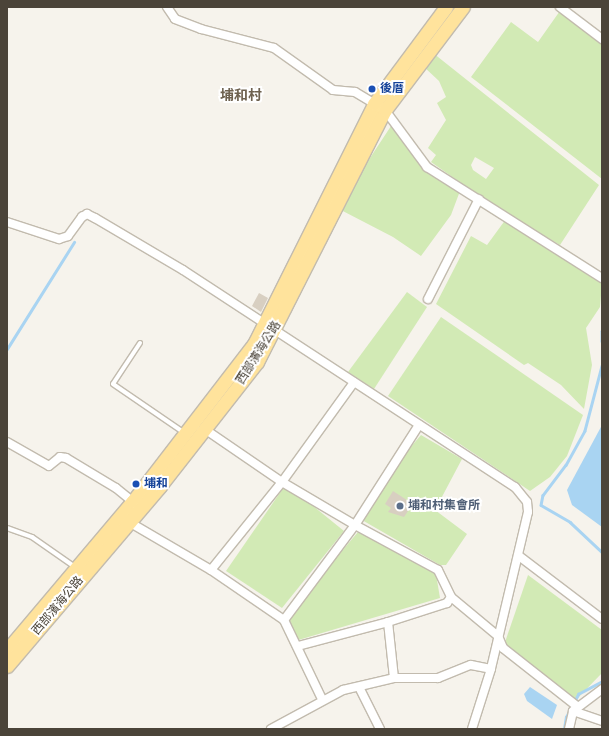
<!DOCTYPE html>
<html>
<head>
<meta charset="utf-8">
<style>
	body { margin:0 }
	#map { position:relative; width:609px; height:736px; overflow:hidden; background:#f6f3ec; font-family:"Archivo Narrow","Noto Sans TC",sans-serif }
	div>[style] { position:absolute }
	.green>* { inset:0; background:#d2eab5 }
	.water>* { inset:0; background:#a9d4f2 }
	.stream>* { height:2.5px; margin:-1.25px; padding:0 1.25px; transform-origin:1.25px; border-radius:1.25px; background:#a9d4f2 }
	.building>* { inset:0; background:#d8cfc1 }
	.roads { filter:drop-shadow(1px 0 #c2bbae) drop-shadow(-1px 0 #c2bbae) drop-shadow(0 1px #c2bbae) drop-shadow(0 -1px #c2bbae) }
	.lane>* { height:4px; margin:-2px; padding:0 2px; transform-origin:2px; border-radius:2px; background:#fff }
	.street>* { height:8px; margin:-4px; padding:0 4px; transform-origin:4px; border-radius:4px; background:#fff }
	.primary>* { height:13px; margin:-6.5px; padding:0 6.5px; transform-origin:6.5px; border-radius:6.5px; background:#ffe39c }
	.dots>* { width:11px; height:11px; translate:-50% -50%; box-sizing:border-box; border:2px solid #fff; border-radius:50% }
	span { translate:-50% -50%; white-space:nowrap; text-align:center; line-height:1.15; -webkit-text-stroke:4px #fff; paint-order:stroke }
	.transit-label { font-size:12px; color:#164399; font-weight:700 }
	.left { translate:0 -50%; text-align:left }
	.street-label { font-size:12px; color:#4b4439 }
	.service-label { font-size:12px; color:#4e5e75; font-weight:700 }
	.quarter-label { font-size:14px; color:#6e6250; font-weight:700 }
	.frame { position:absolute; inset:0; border:8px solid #4b4439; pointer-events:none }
</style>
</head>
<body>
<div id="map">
	<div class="green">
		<i style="clip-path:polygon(562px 8px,602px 39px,602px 179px,471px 77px,511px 22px,538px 42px)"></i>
		<i style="clip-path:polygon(evenodd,433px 53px,599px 185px,560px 245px,501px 211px,431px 162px,436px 155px,428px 148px,446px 120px,437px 103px,446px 97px,439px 81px,423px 66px,433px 53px,475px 157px,494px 168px,486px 179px,473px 170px,471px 165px,475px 157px)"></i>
		<i style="clip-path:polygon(393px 123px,427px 171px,460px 191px,451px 215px,421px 256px,393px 237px,337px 208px)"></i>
		<i style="clip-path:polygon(506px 219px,602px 284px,600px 307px,586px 328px,592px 365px,584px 409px,561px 385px,528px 363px,524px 365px,436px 304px,471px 236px,487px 245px)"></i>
		<i style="clip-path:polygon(407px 292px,427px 307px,374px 389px,348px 372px)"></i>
		<i style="clip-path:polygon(441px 317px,583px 415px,567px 456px,550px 477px,530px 491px,388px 396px)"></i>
		<i style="clip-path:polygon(421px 435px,462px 459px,435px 510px,467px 534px,446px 565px,440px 565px,362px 520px,385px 477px)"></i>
		<i style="clip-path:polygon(286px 484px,344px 531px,282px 608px,226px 571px)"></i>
		<i style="clip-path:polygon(358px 532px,435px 568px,440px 598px,295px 641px,287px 616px)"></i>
		<i style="clip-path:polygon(528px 575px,602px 630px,602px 673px,573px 703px,503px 648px)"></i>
	</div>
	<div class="water">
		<i style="clip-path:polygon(602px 425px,602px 527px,572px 505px,567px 490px)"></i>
		<i style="clip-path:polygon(530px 687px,557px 705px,552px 719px,527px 701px,524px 694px)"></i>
	</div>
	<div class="stream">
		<i style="left:602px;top:331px;width:10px;rotate:90deg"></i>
		<i style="left:7px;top:349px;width:126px;rotate:-57.9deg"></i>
		<i style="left:602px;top:366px;width:67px;rotate:104.7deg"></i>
		<i style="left:585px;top:431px;width:39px;rotate:119deg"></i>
		<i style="left:566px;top:465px;width:38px;rotate:127deg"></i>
		<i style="left:543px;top:495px;width:10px;rotate:101deg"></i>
		<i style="left:541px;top:505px;width:34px;rotate:30deg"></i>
		<i style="left:570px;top:522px;width:44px;rotate:43.2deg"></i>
		<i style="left:564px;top:729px;width:12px;rotate:-81deg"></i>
		<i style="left:566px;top:717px;width:26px;rotate:-62deg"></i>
		<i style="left:578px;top:694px;width:27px;rotate:-28deg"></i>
	</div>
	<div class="building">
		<i style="clip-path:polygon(259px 293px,268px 298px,261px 312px,252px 306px)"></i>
		<i style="clip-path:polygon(393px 491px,413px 504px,404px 517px,388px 512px,391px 508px,385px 504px)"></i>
	</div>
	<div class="roads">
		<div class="lane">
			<i style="left:140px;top:343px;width:49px;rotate:123.4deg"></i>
			<i style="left:113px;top:384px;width:85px;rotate:34.4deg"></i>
			<i style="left:7px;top:528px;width:27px;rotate:20deg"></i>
			<i style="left:32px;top:537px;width:52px;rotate:34.9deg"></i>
		</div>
		<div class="street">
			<i style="left:167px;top:7px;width:14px;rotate:56deg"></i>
			<i style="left:175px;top:19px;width:28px;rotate:21deg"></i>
			<i style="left:201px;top:29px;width:75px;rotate:14.6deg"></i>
			<i style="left:274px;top:48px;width:72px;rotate:35.4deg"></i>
			<i style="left:333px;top:90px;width:22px;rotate:5deg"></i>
			<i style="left:355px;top:92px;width:35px;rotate:31deg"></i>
			<i style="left:385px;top:110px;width:71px;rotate:53.6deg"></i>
			<i style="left:427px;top:167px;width:207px;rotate:32.4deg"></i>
			<i style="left:560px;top:7px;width:53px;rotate:37.3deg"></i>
			<i style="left:7px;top:222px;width:55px;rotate:18.1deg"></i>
			<i style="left:59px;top:239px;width:9px;rotate:-18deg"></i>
			<i style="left:68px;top:236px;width:24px;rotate:-54deg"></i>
			<i style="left:82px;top:217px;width:6px;rotate:-31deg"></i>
			<i style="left:87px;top:214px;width:9px;rotate:27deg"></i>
			<i style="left:95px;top:218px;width:102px;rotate:30.6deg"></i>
			<i style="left:183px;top:270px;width:397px;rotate:33.2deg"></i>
			<i style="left:515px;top:487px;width:19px;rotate:51deg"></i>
			<i style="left:527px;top:502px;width:10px;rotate:84deg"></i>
			<i style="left:528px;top:512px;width:161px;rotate:103.3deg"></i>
			<i style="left:491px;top:669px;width:63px;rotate:107.6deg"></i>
			<i style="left:428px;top:299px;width:112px;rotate:-63deg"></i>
			<i style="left:201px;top:431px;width:5px;rotate:-11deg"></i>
			<i style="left:206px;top:430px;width:92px;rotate:34.4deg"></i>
			<i style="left:282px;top:482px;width:85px;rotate:30.5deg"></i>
			<i style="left:355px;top:525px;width:94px;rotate:28.5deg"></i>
			<i style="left:438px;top:570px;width:30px;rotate:64deg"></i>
			<i style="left:451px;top:597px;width:61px;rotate:39.7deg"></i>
			<i style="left:498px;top:636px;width:13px;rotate:67deg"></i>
			<i style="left:503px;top:648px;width:95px;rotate:38.2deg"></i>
			<i style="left:7px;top:442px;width:48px;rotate:29.7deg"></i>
			<i style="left:49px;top:466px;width:14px;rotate:-39deg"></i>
			<i style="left:60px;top:457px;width:6px;rotate:9deg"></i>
			<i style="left:66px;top:458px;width:58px;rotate:31deg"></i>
			<i style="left:116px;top:488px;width:26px;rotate:39deg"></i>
			<i style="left:129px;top:522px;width:95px;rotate:30.3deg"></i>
			<i style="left:211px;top:570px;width:88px;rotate:34.4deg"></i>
			<i style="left:284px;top:620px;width:88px;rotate:64.3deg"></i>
			<i style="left:519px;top:556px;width:104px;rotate:37.2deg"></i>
			<i style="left:211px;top:570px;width:113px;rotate:-51.1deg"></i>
			<i style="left:282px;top:482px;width:123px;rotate:-54.2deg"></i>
			<i style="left:284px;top:620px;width:119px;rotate:-53.2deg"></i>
			<i style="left:355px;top:525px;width:119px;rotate:-57.4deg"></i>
			<i style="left:388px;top:622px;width:56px;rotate:83.9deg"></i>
			<i style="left:298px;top:646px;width:93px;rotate:-14.9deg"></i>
			<i style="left:388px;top:622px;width:62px;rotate:-17.9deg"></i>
			<i style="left:447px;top:603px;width:7px;rotate:-56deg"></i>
			<i style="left:359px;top:687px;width:47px;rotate:63.4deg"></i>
			<i style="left:573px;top:711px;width:31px;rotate:19deg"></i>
			<i style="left:271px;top:729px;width:82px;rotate:-28.4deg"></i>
			<i style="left:343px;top:690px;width:52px;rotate:-13.2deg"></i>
			<i style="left:394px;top:678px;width:44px"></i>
			<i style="left:438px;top:678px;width:35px;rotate:-22deg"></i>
			<i style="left:471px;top:665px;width:20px;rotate:11deg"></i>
			<i style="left:569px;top:729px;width:18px;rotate:-77deg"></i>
			<i style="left:573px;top:711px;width:36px;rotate:-37deg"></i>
		</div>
		<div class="primary">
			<i style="left:7px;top:650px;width:195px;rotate:-49.8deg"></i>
			<i style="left:133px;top:501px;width:198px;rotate:-52.4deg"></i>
			<i style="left:254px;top:344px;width:268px;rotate:-63.4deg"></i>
			<i style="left:374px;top:104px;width:121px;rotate:-53.4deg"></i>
			<i style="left:7px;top:666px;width:236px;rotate:-49.6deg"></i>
			<i style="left:160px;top:486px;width:157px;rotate:-52deg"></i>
			<i style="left:257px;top:362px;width:283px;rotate:-63.1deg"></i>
			<i style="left:385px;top:110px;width:129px;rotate:-52.9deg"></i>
		</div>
	</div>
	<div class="dots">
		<i style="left:372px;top:89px;background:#1a4fb4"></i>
		<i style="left:136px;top:484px;background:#1a4fb4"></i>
		<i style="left:400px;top:506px;background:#5c6f8a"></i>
	</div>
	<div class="transit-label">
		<span class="left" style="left:380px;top:89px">後厝</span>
		<span class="left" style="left:144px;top:484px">埔和</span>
	</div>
	<div class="street-label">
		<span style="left:259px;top:353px;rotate:-58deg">西部濱海公路</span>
		<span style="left:58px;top:606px;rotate:-50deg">西部濱海公路</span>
	</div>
	<div class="service-label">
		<span class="left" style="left:408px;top:506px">埔和村集會所</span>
	</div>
	<div class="quarter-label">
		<span style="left:241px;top:95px">埔和村</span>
	</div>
	<div class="frame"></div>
</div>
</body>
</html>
